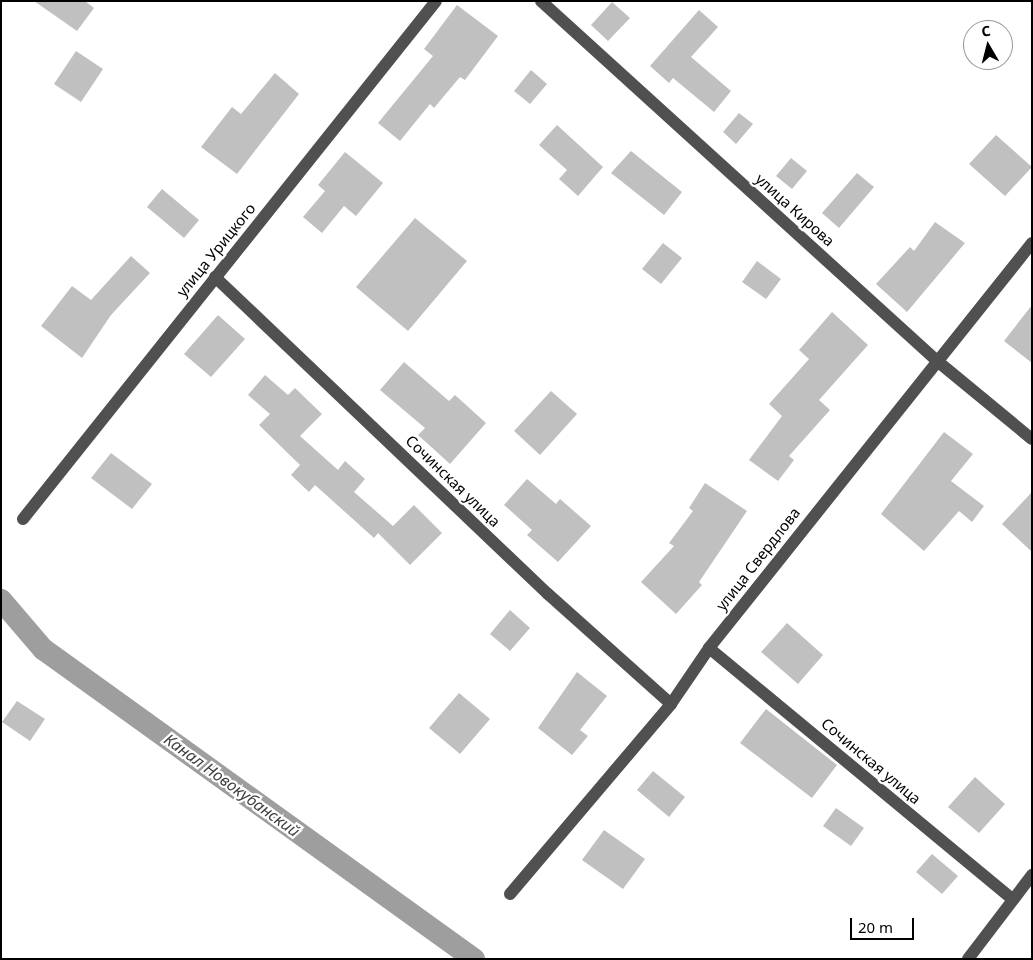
<!DOCTYPE html>
<html>
<head>
<meta charset="utf-8">
<style>
	body { margin:0 }
	#map { position:relative; width:1033px; height:960px; overflow:hidden; background:#fff; font-family:"Noto Sans",sans-serif }
	div>[style] { position:absolute }
	.canal>* { height:22px; margin:-11px; padding:0 11px; transform-origin:11px; border-radius:11px; background:#9e9e9e }
	.building>* { inset:0; background:#c0c0c0 }
	.minor>* { height:12px; margin:-6px; padding:0 6px; transform-origin:6px; border-radius:6px; background:#505050 }
	span { translate:-50% -50%; white-space:nowrap; text-align:center; line-height:1.15; -webkit-text-stroke:4.5px #fff; paint-order:stroke }
	.street-label { font-size:15px; color:#000 }
	.water-label { font-size:16px; color:#3f3f3f; font-style:italic }
	.frame { position:absolute; inset:0; border:2px solid #000; pointer-events:none }
	.north { position:absolute; left:963px; top:20px; width:50px; height:50px; box-sizing:border-box; background:#fff; border:1px solid #999; border-radius:50%; rotate:352deg; font-size:14px; font-weight:700; line-height:20px; text-align:center; color:#000 }
	.north::after { content:''; display:block; margin:auto; width:18px; height:22px; background:#000; clip-path:polygon(50% 0,100% 100%,50% 72%,0 100%) }
	.scale { position:absolute; left:850px; top:918px; width:64px; height:22px; box-sizing:border-box; border:2px solid #000; border-top:0; padding-left:6px; font-size:15px; line-height:18px; white-space:nowrap; color:#000; -webkit-text-stroke:4px #fff; paint-order:stroke }
</style>
</head>
<body>
<div id="map">
	<div class="canal">
		<i style="left:1px;top:600px;width:65px;rotate:49.4deg"></i>
		<i style="left:43px;top:649px;width:531px;rotate:35.73deg"></i>
	</div>
	<div class="building">
		<i style="clip-path:polygon(34px 1px,85px 1px,94px 8px,77px 31px)"></i>
		<i style="clip-path:polygon(612px 2px,630px 18px,608px 41px,591px 25px)"></i>
		<i style="clip-path:polygon(457px 5px,498px 36px,465px 80px,460px 77px,434px 108px,430px 104px,400px 141px,378px 123px,433px 56px,424px 49px)"></i>
		<i style="clip-path:polygon(699px 10px,718px 27px,691px 57px,731px 91px,714px 112px,673px 78px,669px 83px,650px 66px)"></i>
		<i style="clip-path:polygon(76px 51px,103px 69px,81px 102px,54px 84px)"></i>
		<i style="clip-path:polygon(531px 70px,547px 84px,530px 104px,514px 91px)"></i>
		<i style="clip-path:polygon(275px 73px,299px 94px,237px 174px,201px 147px,232px 107px,241px 114px)"></i>
		<i style="clip-path:polygon(739px 113px,753px 124px,736px 144px,723px 132px)"></i>
		<i style="clip-path:polygon(557px 125px,603px 167px,578px 196px,559px 179px,567px 170px,539px 145px)"></i>
		<i style="clip-path:polygon(996px 135px,1032px 167px,1005px 196px,969px 164px)"></i>
		<i style="clip-path:polygon(631px 151px,682px 192px,664px 215px,611px 173px)"></i>
		<i style="clip-path:polygon(345px 152px,383px 183px,356px 216px,344px 206px,322px 233px,303px 217px,325px 191px,318px 185px)"></i>
		<i style="clip-path:polygon(791px 158px,807px 171px,792px 189px,776px 176px)"></i>
		<i style="clip-path:polygon(857px 173px,874px 187px,839px 228px,822px 213px)"></i>
		<i style="clip-path:polygon(162px 189px,199px 220px,184px 238px,147px 207px)"></i>
		<i style="clip-path:polygon(415px 218px,467px 261px,408px 331px,356px 287px)"></i>
		<i style="clip-path:polygon(935px 222px,965px 243px,907px 312px,876px 284px,910px 247px,914px 251px)"></i>
		<i style="clip-path:polygon(663px 243px,682px 258px,661px 284px,642px 269px)"></i>
		<i style="clip-path:polygon(131px 256px,150px 273px,111px 315px,82px 358px,41px 326px,72px 286px,91px 300px)"></i>
		<i style="clip-path:polygon(757px 261px,781px 279px,766px 299px,742px 282px)"></i>
		<i style="clip-path:polygon(1032px 305px,1032px 363px,1004px 341px)"></i>
		<i style="clip-path:polygon(832px 312px,868px 345px,819px 400px,830px 410px,789px 456px,794px 460px,778px 481px,749px 460px,782px 416px,769px 404px,809px 359px,799px 350px)"></i>
		<i style="clip-path:polygon(218px 315px,245px 339px,211px 377px,184px 354px)"></i>
		<i style="clip-path:polygon(404px 362px,449px 401px,455px 395px,486px 423px,450px 464px,418px 435px,425px 428px,380px 390px)"></i>
		<i style="clip-path:polygon(265px 375px,288px 395px,295px 388px,322px 414px,300px 436px,338px 470px,345px 461px,365px 479px,354px 492px,393px 526px,414px 505px,442px 533px,410px 565px,378px 533px,374px 538px,315px 485px,309px 492px,291px 475px,300px 465px,259px 425px,270px 414px,248px 395px)"></i>
		<i style="clip-path:polygon(551px 391px,577px 414px,540px 455px,514px 431px)"></i>
		<i style="clip-path:polygon(944px 432px,973px 454px,951px 481px,984px 506px,972px 522px,959px 511px,924px 551px,881px 514px)"></i>
		<i style="clip-path:polygon(111px 453px,152px 484px,132px 509px,91px 478px)"></i>
		<i style="clip-path:polygon(527px 479px,556px 504px,560px 499px,591px 526px,558px 562px,527px 535px,532px 530px,504px 505px)"></i>
		<i style="clip-path:polygon(705px 483px,747px 511px,699px 582px,702px 585px,676px 614px,641px 582px,674px 546px,669px 543px,693px 511px,689px 508px)"></i>
		<i style="clip-path:polygon(1032px 492px,1032px 552px,1002px 524px)"></i>
		<i style="clip-path:polygon(510px 610px,530px 628px,510px 651px,490px 634px)"></i>
		<i style="clip-path:polygon(787px 623px,823px 655px,798px 684px,761px 652px)"></i>
		<i style="clip-path:polygon(577px 672px,607px 696px,580px 730px,588px 736px,572px 755px,538px 728px)"></i>
		<i style="clip-path:polygon(459px 693px,490px 719px,460px 754px,429px 728px)"></i>
		<i style="clip-path:polygon(17px 701px,45px 719px,30px 741px,2px 722px)"></i>
		<i style="clip-path:polygon(766px 709px,837px 765px,812px 798px,740px 743px)"></i>
		<i style="clip-path:polygon(653px 771px,685px 797px,669px 817px,637px 790px)"></i>
		<i style="clip-path:polygon(975px 777px,1005px 804px,979px 833px,948px 807px)"></i>
		<i style="clip-path:polygon(836px 808px,864px 828px,851px 846px,823px 826px)"></i>
		<i style="clip-path:polygon(604px 830px,645px 859px,623px 889px,582px 860px)"></i>
		<i style="clip-path:polygon(932px 854px,958px 876px,942px 894px,916px 872px)"></i>
	</div>
	<div class="minor">
		<i style="left:541px;top:1px;width:534px;rotate:42.27deg"></i>
		<i style="left:936px;top:360px;width:124px;rotate:39.5deg"></i>
		<i style="left:215px;top:277px;width:460px;rotate:43.6deg"></i>
		<i style="left:548px;top:594px;width:165px;rotate:41.8deg"></i>
		<i style="left:23px;top:519px;width:662px;rotate:-51.43deg"></i>
		<i style="left:709px;top:648px;width:393px;rotate:39.6deg"></i>
		<i style="left:510px;top:894px;width:249px;rotate:-49.7deg"></i>
		<i style="left:671px;top:704px;width:68px;rotate:-55.8deg"></i>
		<i style="left:709px;top:648px;width:518px;rotate:-51.43deg"></i>
		<i style="left:968px;top:959px;width:106px;rotate:-52.7deg"></i>
	</div>
	<div class="street-label">
		<span style="left:795px;top:210px;rotate:42deg">улица Кирова</span>
		<span style="left:216px;top:250px;rotate:-51deg">улица Урицкого</span>
		<span style="left:453px;top:481px;rotate:44deg">Сочинская улица</span>
		<span style="left:758px;top:559px;rotate:-52deg">улица Свердлова</span>
		<span style="left:871px;top:761px;rotate:40deg">Сочинская улица</span>
	</div>
	<div class="water-label">
		<span style="left:232px;top:785px;rotate:36deg">Канал Новокубанский</span>
	</div>
	<div class="frame"></div>
	<div class="north">С</div>
	<div class="scale">20 m</div>
</div>
</body>
</html>
